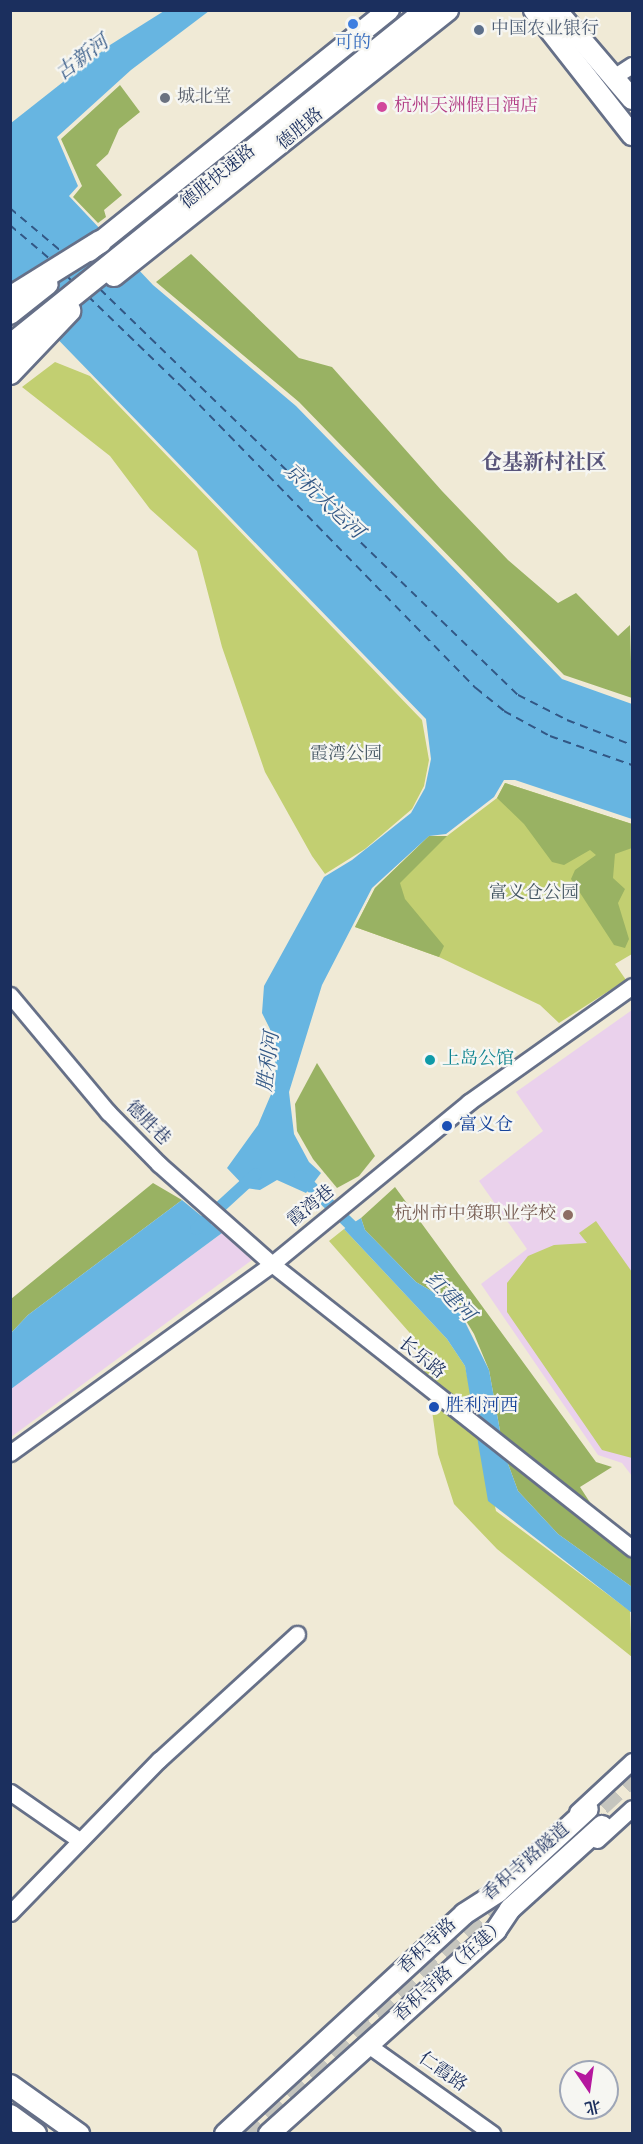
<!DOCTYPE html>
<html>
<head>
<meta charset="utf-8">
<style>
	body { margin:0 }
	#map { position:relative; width:643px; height:2144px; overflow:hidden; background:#f0ead6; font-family:Vollkorn,"Noto Serif SC",serif }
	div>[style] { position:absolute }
	.built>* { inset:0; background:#ead1ec }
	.green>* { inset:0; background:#c2cf71 }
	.forest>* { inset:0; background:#99b263 }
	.water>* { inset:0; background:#67b5e1 }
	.canal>* { height:12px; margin:-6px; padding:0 6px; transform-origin:6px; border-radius:6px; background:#67b5e1 }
	.ferry>* { height:1.5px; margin-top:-0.75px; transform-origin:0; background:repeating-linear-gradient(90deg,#325785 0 8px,transparent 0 14px) }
	.major-tunnel>* { height:20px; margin-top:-10px; transform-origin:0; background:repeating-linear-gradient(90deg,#c5c5be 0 20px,transparent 0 30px) }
	.roads { filter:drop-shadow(2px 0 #667088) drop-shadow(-2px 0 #667088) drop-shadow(0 2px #667088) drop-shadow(0 -2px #667088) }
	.minor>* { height:15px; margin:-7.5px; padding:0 7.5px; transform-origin:7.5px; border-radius:7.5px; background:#fff }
	.major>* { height:20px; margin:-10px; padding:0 10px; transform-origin:10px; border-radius:10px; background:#fff }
	.highway>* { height:22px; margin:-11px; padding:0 11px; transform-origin:11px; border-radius:11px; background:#fff }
	.dots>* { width:16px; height:16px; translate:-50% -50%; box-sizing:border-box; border:3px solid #f6f6f2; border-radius:50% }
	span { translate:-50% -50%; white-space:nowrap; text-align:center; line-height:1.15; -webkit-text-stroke:4.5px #f6f6f2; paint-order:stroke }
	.service-label { font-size:18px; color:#4e5e75 }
	.left { translate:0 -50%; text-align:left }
	.shop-label { font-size:18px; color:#366cbe }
	.worship-label { font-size:18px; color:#5b616d }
	.hotel-label { font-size:18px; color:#b23c85 }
	.street-label { font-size:18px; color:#1b2f5e }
	.park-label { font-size:18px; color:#455763 }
	.culture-label { font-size:18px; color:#0d838f }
	.transit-label { font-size:18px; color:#164399 }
	.education-label { font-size:18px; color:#785e54 }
	.right { translate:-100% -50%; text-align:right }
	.water-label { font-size:20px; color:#325785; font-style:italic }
	.quarter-label { font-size:21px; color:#59557a; font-weight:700 }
	.frame { position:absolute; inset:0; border:12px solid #1b2f5e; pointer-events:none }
	.north { position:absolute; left:559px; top:2060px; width:60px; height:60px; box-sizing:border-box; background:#f6f6f2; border:2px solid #9ea6b7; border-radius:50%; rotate:167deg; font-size:16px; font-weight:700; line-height:24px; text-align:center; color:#1b2f5e }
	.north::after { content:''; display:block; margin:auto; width:21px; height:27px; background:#b5179e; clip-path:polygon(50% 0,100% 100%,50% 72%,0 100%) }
</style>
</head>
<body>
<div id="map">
	<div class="built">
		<i style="clip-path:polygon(632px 1010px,632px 1476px,622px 1463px,598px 1455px,481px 1284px,527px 1249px,479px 1181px,543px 1131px,516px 1092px)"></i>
		<i style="clip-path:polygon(222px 1233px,252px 1260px,11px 1437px,10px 1389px)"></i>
	</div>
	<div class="green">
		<i style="clip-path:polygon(55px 362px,90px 376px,422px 720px,429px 760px,424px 786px,412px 809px,365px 849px,325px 874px,312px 856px,265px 772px,222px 647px,197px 551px,150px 509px,110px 456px,22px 387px)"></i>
		<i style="clip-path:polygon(505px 783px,632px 824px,632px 954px,615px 964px,626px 980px,559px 1023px,540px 1005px,439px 957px,355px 927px,375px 888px,429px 836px,447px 836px,497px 798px)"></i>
		<i style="clip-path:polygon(596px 1221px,632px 1272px,632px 1458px,602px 1450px,507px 1312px,507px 1283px,528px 1256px,554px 1245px,587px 1243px,579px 1233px)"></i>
		<i style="clip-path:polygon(344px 1229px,447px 1339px,465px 1366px,496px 1511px,630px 1611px,632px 1657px,497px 1549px,454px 1504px,438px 1454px,429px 1389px,416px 1340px,329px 1241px)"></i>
	</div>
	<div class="forest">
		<i style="clip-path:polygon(120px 85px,140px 112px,119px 129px,108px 154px,96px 165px,122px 195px,104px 210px,106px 217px,98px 223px,73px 197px,82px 186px,61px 139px)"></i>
		<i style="clip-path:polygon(191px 254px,299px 358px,332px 367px,442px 491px,508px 560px,558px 603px,576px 593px,618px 636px,630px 625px,632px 698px,564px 675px,299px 402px,156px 282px)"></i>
		<i style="clip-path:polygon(505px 783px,632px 824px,632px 848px,615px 854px,613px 878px,625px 889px,618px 903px,629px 939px,625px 948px,614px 945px,571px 879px,575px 870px,596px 855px,590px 850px,564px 865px,552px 862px,524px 824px,497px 798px)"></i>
		<i style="clip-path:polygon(429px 836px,447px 836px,400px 883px,405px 899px,444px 946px,439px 957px,355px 927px,375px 888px)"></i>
		<i style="clip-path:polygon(317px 1063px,375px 1156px,359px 1176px,337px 1188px,313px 1159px,297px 1131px,295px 1104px)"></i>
		<i style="clip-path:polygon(153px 1183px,182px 1200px,28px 1315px,11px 1333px,11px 1299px)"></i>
		<i style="clip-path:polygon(395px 1187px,596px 1462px,612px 1467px,580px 1487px,608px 1530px,632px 1546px,632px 1587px,558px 1534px,518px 1491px,504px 1453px,489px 1370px,474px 1334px,457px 1306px,416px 1282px,365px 1230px,361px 1218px)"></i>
	</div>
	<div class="water">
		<i style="clip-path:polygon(164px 11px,209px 11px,131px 70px,57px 137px,78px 186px,69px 196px,153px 285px,296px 406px,562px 679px,632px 704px,632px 819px,515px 780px,504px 780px,494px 797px,446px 834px,429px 836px,372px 888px,322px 985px,289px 1092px,294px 1134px,309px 1162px,321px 1173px,306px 1193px,277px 1180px,260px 1190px,246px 1188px,227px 1168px,258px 1125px,272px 1092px,276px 1067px,270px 1029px,262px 1013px,264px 986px,324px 877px,352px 860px,411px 813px,425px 788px,431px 759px,426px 719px,11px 291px,11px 123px,110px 45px)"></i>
		<i style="clip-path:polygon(182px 1200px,222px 1233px,11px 1389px,11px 1333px,28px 1315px)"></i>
		<i style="clip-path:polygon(361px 1218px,365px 1230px,416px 1282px,457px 1306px,489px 1370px,504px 1453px,518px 1491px,558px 1534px,632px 1587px,632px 1613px,488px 1501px,465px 1366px,447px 1339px,344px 1229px)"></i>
	</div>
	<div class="canal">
		<i style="left:300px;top:1176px;width:85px;rotate:44deg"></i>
		<i style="left:196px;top:1229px;width:81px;rotate:-42.5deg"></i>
	</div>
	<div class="ferry">
		<i style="left:10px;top:208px;width:68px;rotate:40.2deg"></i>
		<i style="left:10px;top:225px;width:52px;rotate:40.4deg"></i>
		<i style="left:66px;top:275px;width:10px;rotate:45deg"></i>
		<i style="left:100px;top:289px;width:583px;rotate:44.17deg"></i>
		<i style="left:518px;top:695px;width:55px;rotate:27deg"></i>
		<i style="left:567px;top:720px;width:70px;rotate:21deg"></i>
		<i style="left:88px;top:296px;width:128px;rotate:44.1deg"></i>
		<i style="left:180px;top:385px;width:424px;rotate:45.7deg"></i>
		<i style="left:476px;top:688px;width:36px;rotate:39deg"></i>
		<i style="left:504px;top:711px;width:52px;rotate:28.5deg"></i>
		<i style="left:550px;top:736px;width:87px;rotate:19.5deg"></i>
	</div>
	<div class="major-tunnel">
		<i style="left:579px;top:1826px;width:72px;rotate:-42.8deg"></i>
		<i style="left:242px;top:2134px;width:352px;rotate:-42.5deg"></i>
	</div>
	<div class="roads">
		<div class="minor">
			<i style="left:615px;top:76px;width:20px;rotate:-33deg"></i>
			<i style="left:10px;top:995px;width:153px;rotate:50.1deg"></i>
			<i style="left:108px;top:1112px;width:73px;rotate:45.6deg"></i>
			<i style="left:159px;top:1164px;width:151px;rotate:41.5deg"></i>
			<i style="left:272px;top:1264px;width:459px;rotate:38.3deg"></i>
			<i style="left:10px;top:1453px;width:323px;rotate:-35.8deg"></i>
			<i style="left:272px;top:1264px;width:255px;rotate:-39.4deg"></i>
			<i style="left:469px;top:1102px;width:200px;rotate:-35.4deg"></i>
			<i style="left:10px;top:1792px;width:84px;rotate:34.8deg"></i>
			<i style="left:577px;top:1812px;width:75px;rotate:-42.8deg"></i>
			<i style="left:597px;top:1840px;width:47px;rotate:-42.4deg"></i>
			<i style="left:10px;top:1913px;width:214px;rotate:-45.8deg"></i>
			<i style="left:159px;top:1760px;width:187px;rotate:-42.4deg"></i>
			<i style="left:368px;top:2045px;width:153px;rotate:35.5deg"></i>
		</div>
		<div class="major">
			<i style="left:534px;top:10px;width:159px;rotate:51.9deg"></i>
			<i style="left:556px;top:10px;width:117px;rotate:49.5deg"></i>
			<i style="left:89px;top:251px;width:385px;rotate:-38.8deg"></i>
			<i style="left:114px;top:276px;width:427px;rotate:-38.5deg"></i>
			<i style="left:10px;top:314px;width:48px;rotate:-38.3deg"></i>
			<i style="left:10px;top:2085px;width:85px;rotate:35.4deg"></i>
			<i style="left:225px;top:2134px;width:325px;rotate:-42.6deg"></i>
			<i style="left:464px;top:1914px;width:40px;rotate:-32.9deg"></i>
			<i style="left:498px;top:1892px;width:122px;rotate:-42.7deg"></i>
			<i style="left:269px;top:2134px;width:305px;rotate:-41.9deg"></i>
			<i style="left:496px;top:1930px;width:25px;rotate:-56deg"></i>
			<i style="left:510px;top:1909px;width:124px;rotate:-42.1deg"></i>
		</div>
		<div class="highway">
			<i style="left:10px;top:298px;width:106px;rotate:-31.9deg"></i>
			<i style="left:10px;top:346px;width:536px;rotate:-38.86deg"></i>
			<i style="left:10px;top:373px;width:86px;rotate:-46.4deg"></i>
			<i style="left:10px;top:2116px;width:31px;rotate:36deg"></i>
		</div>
	</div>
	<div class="dots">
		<i style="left:353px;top:24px;background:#3f7fe0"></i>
		<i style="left:479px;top:30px;background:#5c6f8a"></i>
		<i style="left:165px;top:98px;background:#6b7280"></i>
		<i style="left:382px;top:107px;background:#d1479c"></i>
		<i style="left:430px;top:1060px;background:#0f9aa8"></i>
		<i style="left:447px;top:1126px;background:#1a4fb4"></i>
		<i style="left:568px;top:1215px;background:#8d6e63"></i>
		<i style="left:434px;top:1407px;background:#1a4fb4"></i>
	</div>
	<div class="service-label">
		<span class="left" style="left:491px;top:30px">中国农业银行</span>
	</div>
	<div class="shop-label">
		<span style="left:353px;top:44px">可的</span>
	</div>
	<div class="worship-label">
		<span class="left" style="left:177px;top:98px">城北堂</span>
	</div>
	<div class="hotel-label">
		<span class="left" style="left:394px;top:107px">杭州天洲假日酒店</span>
	</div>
	<div class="street-label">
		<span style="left:301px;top:130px;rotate:-40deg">德胜路</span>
		<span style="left:219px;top:178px;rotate:-39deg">德胜快速路</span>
		<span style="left:147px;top:1124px;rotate:45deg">德胜巷</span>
		<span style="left:312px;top:1207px;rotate:-39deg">霞湾巷</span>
		<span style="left:421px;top:1359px;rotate:39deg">长乐路</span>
		<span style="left:527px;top:1863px;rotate:-41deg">香积寺路隧道</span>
		<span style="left:428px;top:1947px;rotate:-43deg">香积寺路</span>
		<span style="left:451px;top:1971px;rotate:-42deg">香积寺路（在建）</span>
		<span style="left:442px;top:2073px;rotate:35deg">仁霞路</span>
	</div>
	<div class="park-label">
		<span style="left:346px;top:755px">霞湾公园</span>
		<span style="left:534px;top:894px">富义仓公园</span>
	</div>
	<div class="culture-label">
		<span class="left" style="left:442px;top:1060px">上岛公馆</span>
	</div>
	<div class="transit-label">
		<span class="left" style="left:459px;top:1126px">富义仓</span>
		<span class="left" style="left:446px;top:1407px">胜利河西</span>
	</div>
	<div class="education-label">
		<span class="right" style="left:556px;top:1215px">杭州市中策职业学校</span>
	</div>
	<div class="water-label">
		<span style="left:83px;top:59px;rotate:-37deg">古新河</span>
		<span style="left:323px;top:502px;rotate:43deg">京杭大运河</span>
		<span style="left:270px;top:1062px;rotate:-83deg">胜利河</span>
		<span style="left:449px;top:1298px;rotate:45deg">红建河</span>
	</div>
	<div class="quarter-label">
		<span style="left:544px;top:464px">仓基新村社区</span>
	</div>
	<div class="frame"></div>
	<div class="north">北</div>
</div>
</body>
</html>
